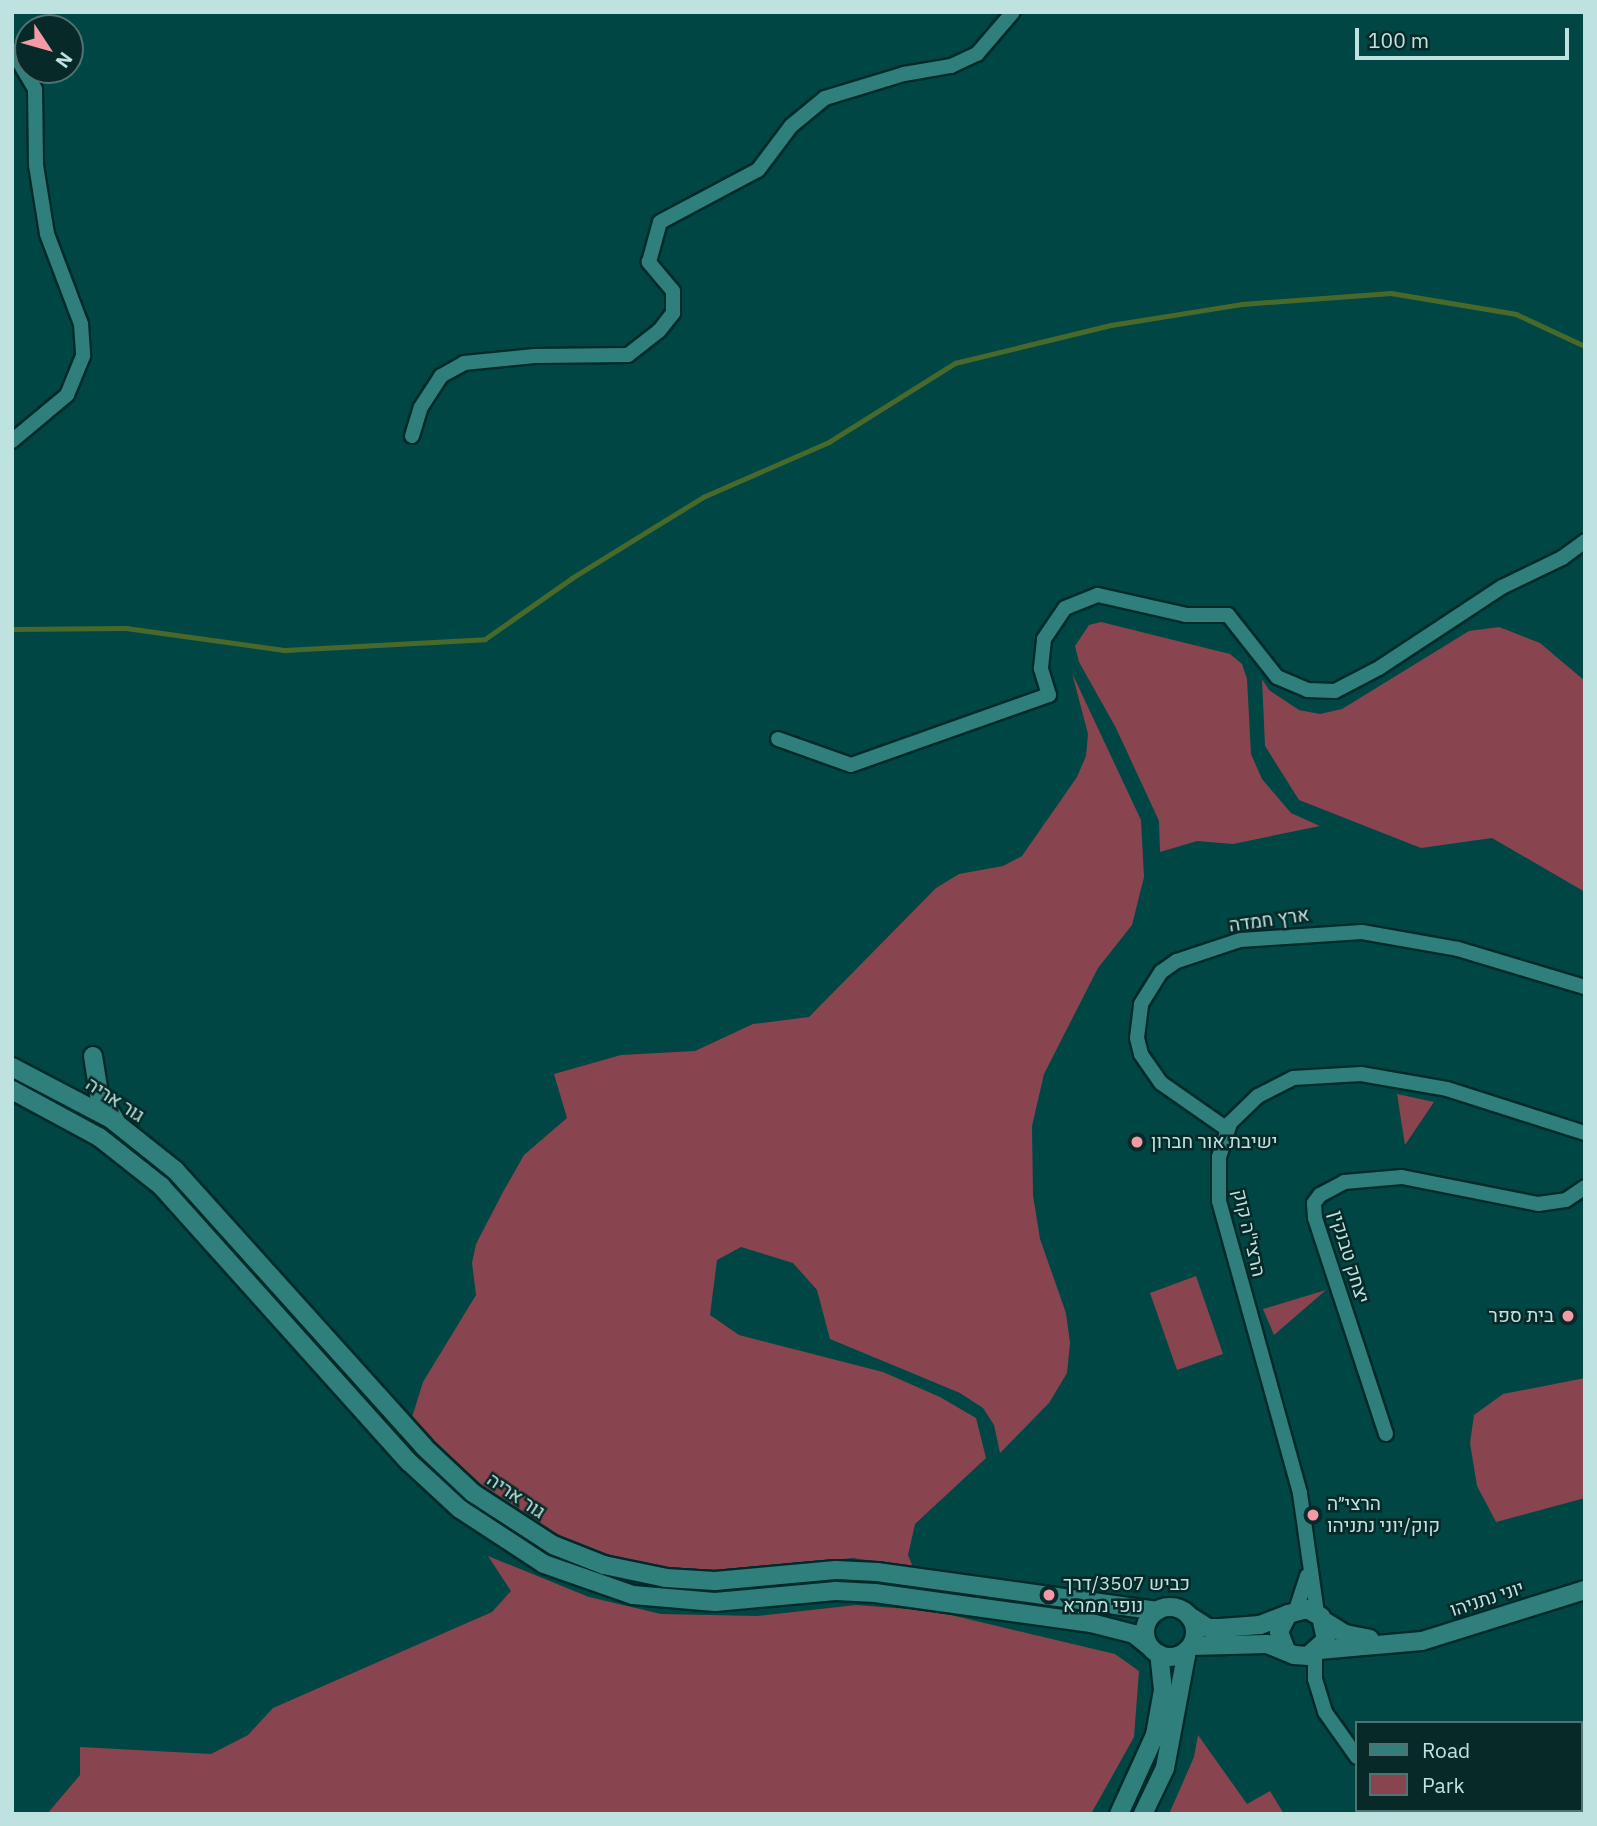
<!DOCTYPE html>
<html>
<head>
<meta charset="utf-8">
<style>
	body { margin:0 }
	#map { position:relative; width:1597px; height:1826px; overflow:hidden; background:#004644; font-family:"IBM Plex Sans",Heebo,sans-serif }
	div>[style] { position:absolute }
	.green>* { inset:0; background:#88454f }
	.stream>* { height:4.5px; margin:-2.25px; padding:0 2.25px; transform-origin:2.25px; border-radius:2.25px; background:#49692b }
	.roads { filter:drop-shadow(2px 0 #002a28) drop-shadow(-2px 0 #002a28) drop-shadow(0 2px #002a28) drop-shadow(0 -2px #002a28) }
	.street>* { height:14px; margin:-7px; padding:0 7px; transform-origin:7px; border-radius:7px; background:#2f7f7c }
	.secondary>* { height:18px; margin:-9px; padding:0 9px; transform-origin:9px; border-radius:9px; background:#2f7f7c }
	.secondary>.ring { margin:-9px; padding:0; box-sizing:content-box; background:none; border:18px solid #2f7f7c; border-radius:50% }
	.dots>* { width:19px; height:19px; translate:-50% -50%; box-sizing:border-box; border:4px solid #072928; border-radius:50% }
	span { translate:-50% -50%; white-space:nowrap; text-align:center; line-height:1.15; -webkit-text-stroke:5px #072928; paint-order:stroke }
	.street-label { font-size:19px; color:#bee2e0 }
	.poi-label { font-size:19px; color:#bee2e0 }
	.left { translate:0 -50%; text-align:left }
	.right { translate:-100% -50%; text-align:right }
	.frame { position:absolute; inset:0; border:14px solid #bee2e0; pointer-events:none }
	.legend { position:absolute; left:1355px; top:1721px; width:228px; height:91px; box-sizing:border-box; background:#072928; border:2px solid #507372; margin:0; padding:9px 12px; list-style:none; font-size:21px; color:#bee2e0 }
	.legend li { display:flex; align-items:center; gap:14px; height:35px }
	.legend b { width:35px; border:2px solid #507372 }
	.north { position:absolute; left:14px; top:14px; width:70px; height:70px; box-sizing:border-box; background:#072928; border:2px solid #507372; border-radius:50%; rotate:126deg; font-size:19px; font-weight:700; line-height:28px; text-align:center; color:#bee2e0 }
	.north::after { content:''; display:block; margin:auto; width:24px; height:32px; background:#f49aa6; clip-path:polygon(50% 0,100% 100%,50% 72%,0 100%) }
	.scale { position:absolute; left:1355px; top:28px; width:214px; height:32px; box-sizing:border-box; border:4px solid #bee2e0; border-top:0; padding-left:9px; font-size:21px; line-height:24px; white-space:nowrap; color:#bee2e0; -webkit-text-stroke:5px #072928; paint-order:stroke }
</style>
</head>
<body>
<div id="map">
	<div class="green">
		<i style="clip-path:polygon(1101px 622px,1230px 654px,1242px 664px,1247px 679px,1251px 754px,1262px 779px,1291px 813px,1320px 826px,1233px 844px,1197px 841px,1160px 852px,1159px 821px,1116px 728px,1079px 662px,1075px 646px,1089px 625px)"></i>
		<i style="clip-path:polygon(1499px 627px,1540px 643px,1585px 681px,1585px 892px,1492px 838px,1421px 848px,1299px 800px,1265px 746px,1262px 679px,1269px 690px,1299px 710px,1320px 714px,1342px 709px,1469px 631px)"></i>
		<i style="clip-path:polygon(1072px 673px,1141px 820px,1144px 877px,1132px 925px,1098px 968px,1044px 1074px,1032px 1126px,1033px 1195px,1040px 1239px,1066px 1313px,1070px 1343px,1067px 1373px,1049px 1403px,1000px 1453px,994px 1425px,983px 1408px,960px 1393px,830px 1339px,817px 1290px,793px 1263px,741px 1247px,717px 1260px,710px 1315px,739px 1335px,883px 1372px,940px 1397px,976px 1418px,986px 1458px,915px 1524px,908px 1555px,913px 1567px,853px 1558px,714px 1572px,630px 1566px,578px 1548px,501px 1507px,409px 1427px,423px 1382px,476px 1295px,472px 1263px,476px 1244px,503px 1192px,524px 1155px,567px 1118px,554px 1074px,621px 1055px,695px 1051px,753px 1024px,809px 1017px,936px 888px,959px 874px,1003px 866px,1022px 856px,1077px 777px,1086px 756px,1088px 734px)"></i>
		<i style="clip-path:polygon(1397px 1094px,1434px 1102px,1405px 1145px)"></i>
		<i style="clip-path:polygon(1196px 1276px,1223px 1354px,1177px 1370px,1150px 1293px)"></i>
		<i style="clip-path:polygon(1326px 1290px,1274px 1335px,1263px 1309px)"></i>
		<i style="clip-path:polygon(1585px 1378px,1585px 1498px,1496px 1522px,1477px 1486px,1470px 1443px,1474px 1415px,1503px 1394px)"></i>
		<i style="clip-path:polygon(488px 1556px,589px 1597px,661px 1614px,757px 1616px,856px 1605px,934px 1611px,1115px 1654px,1139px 1671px,1134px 1737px,1091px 1814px,47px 1814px,80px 1775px,80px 1747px,211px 1754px,248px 1735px,273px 1708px,492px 1612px,511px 1591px)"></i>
		<i style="clip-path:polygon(1198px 1735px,1247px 1804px,1270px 1791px,1284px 1814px,1169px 1814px,1194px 1757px)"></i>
	</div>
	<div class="stream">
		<i style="left:12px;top:629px;width:114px;rotate:-0.5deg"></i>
		<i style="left:126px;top:628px;width:161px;rotate:7.9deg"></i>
		<i style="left:285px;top:650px;width:200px;rotate:-3.1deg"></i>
		<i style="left:485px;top:639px;width:106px;rotate:-35deg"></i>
		<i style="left:572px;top:578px;width:154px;rotate:-31.7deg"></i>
		<i style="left:703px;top:497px;width:137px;rotate:-23.6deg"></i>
		<i style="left:829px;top:442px;width:149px;rotate:-32.1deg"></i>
		<i style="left:955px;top:363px;width:161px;rotate:-13.7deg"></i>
		<i style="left:1111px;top:325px;width:133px;rotate:-9.1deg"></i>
		<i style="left:1242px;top:304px;width:149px;rotate:-4.2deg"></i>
		<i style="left:1391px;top:293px;width:127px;rotate:9.5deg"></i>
		<i style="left:1516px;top:314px;width:76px;rotate:24.9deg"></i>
	</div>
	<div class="roads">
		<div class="street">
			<i style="left:12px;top:50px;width:45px;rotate:59.5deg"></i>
			<i style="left:35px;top:89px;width:76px;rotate:89.2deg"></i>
			<i style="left:36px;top:165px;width:70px;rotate:80.9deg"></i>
			<i style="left:47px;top:234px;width:96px;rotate:69.3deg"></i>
			<i style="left:81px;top:324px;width:32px;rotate:86deg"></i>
			<i style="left:83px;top:356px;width:42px;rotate:112.3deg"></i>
			<i style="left:67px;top:395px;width:72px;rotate:140.1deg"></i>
			<i style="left:412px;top:436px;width:30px;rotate:-73deg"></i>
			<i style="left:421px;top:407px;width:37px;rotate:-57deg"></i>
			<i style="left:441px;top:376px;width:26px;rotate:-29deg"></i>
			<i style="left:464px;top:363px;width:71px;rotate:-5.6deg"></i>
			<i style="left:535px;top:356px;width:93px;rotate:-0.6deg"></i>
			<i style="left:628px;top:355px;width:39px;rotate:-38deg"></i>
			<i style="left:659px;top:331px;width:23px;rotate:-52deg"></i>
			<i style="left:673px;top:313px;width:22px;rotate:-90deg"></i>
			<i style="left:673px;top:291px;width:38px;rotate:-130deg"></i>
			<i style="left:649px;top:262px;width:41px;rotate:-74.6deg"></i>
			<i style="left:660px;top:222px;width:111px;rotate:-28deg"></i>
			<i style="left:758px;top:170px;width:55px;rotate:-53.1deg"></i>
			<i style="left:791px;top:126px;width:44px;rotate:-39.5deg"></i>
			<i style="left:825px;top:98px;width:83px;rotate:-16.9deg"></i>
			<i style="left:904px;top:74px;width:48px;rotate:-9.7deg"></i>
			<i style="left:951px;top:66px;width:29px;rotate:-25deg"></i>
			<i style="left:977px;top:54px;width:55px;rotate:-49.4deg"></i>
			<i style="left:778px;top:739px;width:77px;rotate:19.6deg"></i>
			<i style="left:851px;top:765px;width:210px;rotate:-19.5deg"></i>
			<i style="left:1049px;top:695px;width:28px;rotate:-107deg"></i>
			<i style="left:1041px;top:668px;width:29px;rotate:-84deg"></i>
			<i style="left:1044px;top:639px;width:37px;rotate:-56deg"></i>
			<i style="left:1065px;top:608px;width:35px;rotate:-22deg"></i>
			<i style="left:1098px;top:595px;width:90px;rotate:12.8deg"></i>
			<i style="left:1186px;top:615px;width:42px"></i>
			<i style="left:1228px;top:615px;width:79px;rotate:51.7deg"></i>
			<i style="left:1277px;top:677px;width:33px;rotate:23deg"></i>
			<i style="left:1307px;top:690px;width:28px;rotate:2deg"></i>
			<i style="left:1335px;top:691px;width:50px;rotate:-27.6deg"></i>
			<i style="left:1379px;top:668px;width:147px;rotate:-33.4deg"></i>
			<i style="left:1502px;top:587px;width:67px;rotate:-25.8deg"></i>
			<i style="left:1562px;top:558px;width:29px;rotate:-36deg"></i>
			<i style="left:1227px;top:1129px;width:80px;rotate:-145.1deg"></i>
			<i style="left:1161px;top:1083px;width:35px;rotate:-125deg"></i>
			<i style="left:1141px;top:1054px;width:16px;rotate:-104deg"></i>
			<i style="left:1137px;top:1038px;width:34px;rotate:-83deg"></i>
			<i style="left:1141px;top:1004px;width:38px;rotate:-58deg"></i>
			<i style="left:1161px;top:972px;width:19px;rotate:-35deg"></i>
			<i style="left:1177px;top:961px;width:66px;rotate:-18.4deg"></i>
			<i style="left:1240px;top:940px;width:122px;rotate:-3.8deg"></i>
			<i style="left:1362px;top:932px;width:97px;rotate:10deg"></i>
			<i style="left:1458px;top:949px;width:133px;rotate:16.7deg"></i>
			<i style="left:1386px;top:1434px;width:227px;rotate:-108.2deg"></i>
			<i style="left:1315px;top:1218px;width:15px;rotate:-94deg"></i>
			<i style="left:1314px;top:1203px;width:10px;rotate:-53deg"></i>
			<i style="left:1320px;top:1195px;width:27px;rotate:-28deg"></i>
			<i style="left:1344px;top:1182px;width:58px;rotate:-4.9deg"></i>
			<i style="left:1402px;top:1177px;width:139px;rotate:11.2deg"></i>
			<i style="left:1538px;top:1204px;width:28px;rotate:-8deg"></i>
			<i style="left:1566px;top:1200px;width:23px;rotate:-34deg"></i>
			<i style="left:1296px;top:1610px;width:36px;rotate:-72deg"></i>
			<i style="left:1317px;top:1613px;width:121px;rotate:-98.1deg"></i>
			<i style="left:1300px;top:1493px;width:303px;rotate:-105.5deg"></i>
			<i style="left:1219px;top:1201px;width:44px;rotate:-90deg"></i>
			<i style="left:1219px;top:1157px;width:36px;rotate:-72deg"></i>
			<i style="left:1230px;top:1123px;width:39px;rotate:-44deg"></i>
			<i style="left:1258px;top:1096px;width:39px;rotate:-27deg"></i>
			<i style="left:1293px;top:1078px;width:68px;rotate:-3.4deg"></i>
			<i style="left:1361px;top:1074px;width:87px;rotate:9.9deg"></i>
			<i style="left:1447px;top:1089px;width:145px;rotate:17.7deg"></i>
			<i style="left:1315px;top:1653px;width:26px;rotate:90deg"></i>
			<i style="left:1315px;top:1679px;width:34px;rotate:73deg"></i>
			<i style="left:1325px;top:1712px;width:55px;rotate:54.6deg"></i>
			<i style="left:1581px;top:1767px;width:4px;rotate:-14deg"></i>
			<i style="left:1518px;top:1810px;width:4px;rotate:90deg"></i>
		</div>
		<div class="secondary">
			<i style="left:93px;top:1056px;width:39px;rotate:81deg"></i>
			<i style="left:99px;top:1095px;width:30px;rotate:57deg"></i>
			<i style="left:12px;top:1067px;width:112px;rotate:27.7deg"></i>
			<i style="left:111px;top:1119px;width:82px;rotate:38.6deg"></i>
			<i style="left:175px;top:1170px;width:372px;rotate:48deg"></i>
			<i style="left:424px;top:1447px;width:67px;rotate:43.2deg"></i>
			<i style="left:473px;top:1493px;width:95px;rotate:33deg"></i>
			<i style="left:553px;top:1545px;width:55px;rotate:21.4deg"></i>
			<i style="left:604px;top:1565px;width:63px;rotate:11.8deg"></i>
			<i style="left:666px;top:1578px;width:49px;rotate:3.5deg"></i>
			<i style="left:715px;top:1581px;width:121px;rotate:-5.2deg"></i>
			<i style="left:836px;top:1570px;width:41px;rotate:2.8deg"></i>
			<i style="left:877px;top:1572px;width:283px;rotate:7.9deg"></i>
			<i style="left:12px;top:1090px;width:99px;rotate:28.4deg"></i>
			<i style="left:99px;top:1137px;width:79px;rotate:38.3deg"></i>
			<i style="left:161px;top:1186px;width:371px;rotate:48.1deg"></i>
			<i style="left:409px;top:1462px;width:69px;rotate:42.7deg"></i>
			<i style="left:460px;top:1509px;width:100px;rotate:33.2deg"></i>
			<i style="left:544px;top:1564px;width:94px;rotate:19.2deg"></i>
			<i style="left:633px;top:1595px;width:82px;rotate:4.9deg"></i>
			<i style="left:715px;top:1602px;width:121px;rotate:-5.2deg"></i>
			<i style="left:836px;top:1591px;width:39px;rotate:3deg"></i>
			<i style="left:875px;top:1593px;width:218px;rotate:7.9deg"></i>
			<i style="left:1091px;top:1623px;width:44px;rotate:14.3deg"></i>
			<i style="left:1134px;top:1634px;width:19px;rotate:39deg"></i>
			<i class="ring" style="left:1145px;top:1607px;width:32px;height:32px"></i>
			<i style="left:1189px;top:1616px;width:22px;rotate:32deg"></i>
			<i style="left:1208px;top:1628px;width:12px"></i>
			<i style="left:1220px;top:1628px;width:40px;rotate:-4.3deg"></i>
			<i style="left:1260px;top:1625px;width:30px;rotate:-21deg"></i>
			<i style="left:1324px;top:1621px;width:25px;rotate:32deg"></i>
			<i style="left:1345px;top:1634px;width:25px;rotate:11deg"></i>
			<i style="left:1191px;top:1646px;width:76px;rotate:-1.5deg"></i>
			<i style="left:1267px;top:1644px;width:29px;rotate:22deg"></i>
			<i style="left:1294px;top:1655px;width:14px;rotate:4deg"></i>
			<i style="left:1308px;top:1656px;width:24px;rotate:-42deg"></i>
			<i style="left:1326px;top:1640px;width:24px;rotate:-102deg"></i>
			<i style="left:1321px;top:1617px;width:16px;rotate:-150deg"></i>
			<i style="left:1307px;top:1609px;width:20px;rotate:165deg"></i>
			<i style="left:1288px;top:1614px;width:20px;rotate:117deg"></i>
			<i style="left:1279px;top:1632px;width:19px;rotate:69deg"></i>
			<i style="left:1319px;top:1650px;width:103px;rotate:-5deg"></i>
			<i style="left:1422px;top:1641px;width:171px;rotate:-17.4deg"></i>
			<i style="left:1119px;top:1814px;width:87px;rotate:-65.5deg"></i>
			<i style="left:1155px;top:1735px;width:46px;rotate:-79.9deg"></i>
			<i style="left:1163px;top:1690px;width:36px;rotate:-96deg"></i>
			<i style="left:1143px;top:1814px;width:51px;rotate:-64.4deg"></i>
			<i style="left:1165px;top:1768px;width:120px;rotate:-79.4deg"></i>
		</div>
	</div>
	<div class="dots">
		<i style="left:1137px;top:1142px;background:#f49aa6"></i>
		<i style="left:1568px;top:1316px;background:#f49aa6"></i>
		<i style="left:1313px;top:1515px;background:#f49aa6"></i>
		<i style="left:1049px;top:1595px;background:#f49aa6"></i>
	</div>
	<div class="street-label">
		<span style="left:1269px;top:920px;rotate:-8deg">ארץ חמדה</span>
		<span style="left:115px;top:1100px;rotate:33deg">גור אריה</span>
		<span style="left:1249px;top:1233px;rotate:77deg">הרצי"ה קוק</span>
		<span style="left:1349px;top:1257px;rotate:73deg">יצחק טבנקין</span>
		<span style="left:516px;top:1496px;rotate:34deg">גור אריה</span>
		<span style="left:1487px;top:1599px;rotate:-18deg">יוני נתניהו</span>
	</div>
	<div class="poi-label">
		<span class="left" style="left:1151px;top:1142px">ישיבת אור חברון</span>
		<span class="right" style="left:1554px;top:1316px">בית ספר</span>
		<span class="left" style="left:1327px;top:1515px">הרצי״ה<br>קוק/יוני נתניהו</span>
		<span class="left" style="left:1063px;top:1595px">כביש 3507/דרך<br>נופי ממרא</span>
	</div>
	<div class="frame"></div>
	<ul class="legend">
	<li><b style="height:9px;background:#2f7f7c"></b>Road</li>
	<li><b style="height:19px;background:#88454f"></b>Park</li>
	</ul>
	<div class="north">N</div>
	<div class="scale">100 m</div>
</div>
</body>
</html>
